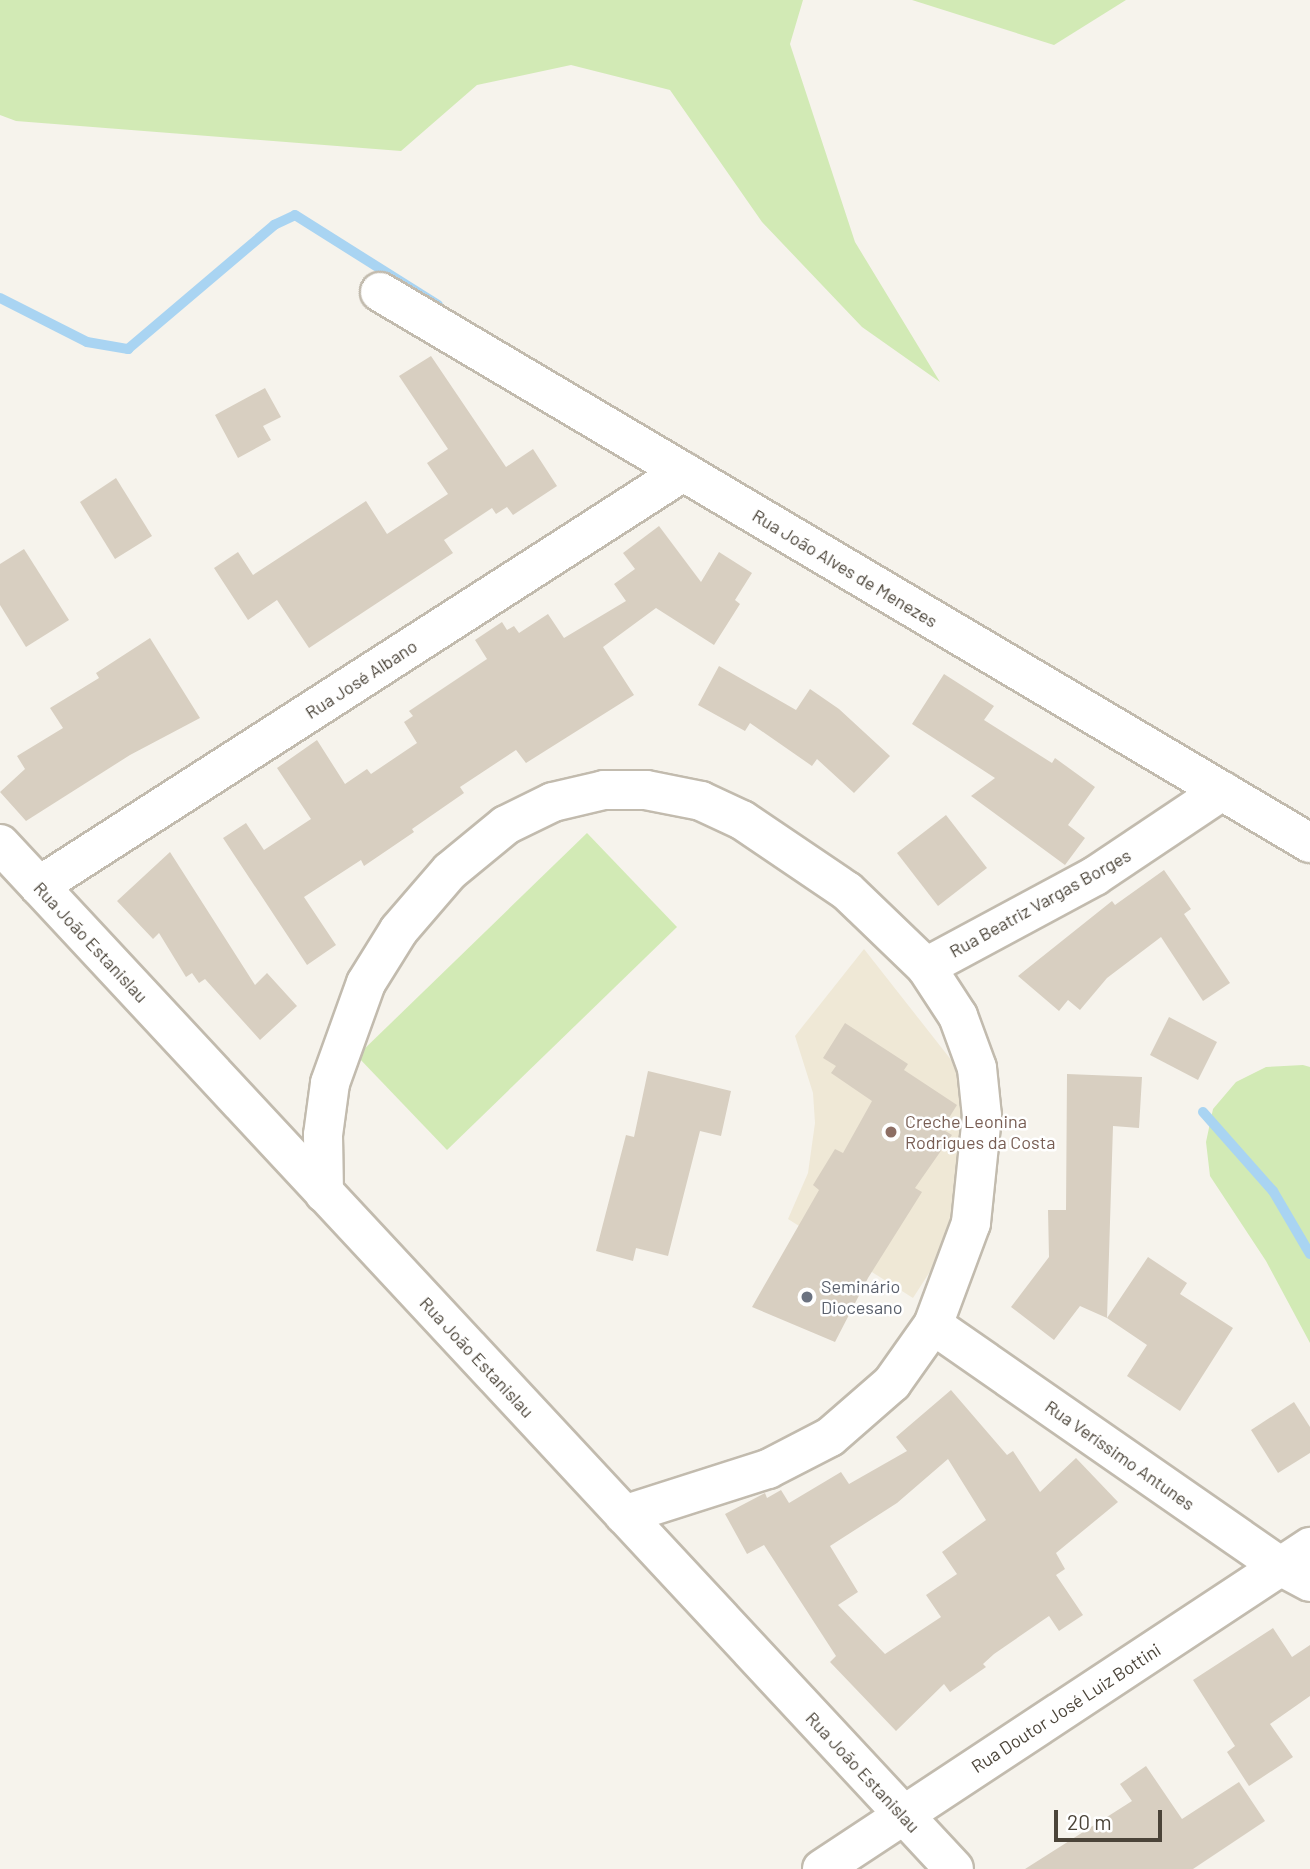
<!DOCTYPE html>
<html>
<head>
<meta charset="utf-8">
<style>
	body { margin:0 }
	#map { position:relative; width:1310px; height:1869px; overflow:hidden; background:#f6f3ec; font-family:Barlow,sans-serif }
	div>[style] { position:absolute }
	.education>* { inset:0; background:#efe8d6 }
	.green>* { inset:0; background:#d2eab5 }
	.stream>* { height:10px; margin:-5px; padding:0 5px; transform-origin:5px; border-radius:5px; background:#a9d4f2 }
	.building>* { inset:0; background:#d8cfc1 }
	.roads { filter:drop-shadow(2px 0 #c2bbae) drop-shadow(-2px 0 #c2bbae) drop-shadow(0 2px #c2bbae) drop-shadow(0 -2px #c2bbae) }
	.minor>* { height:38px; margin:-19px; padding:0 19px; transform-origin:19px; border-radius:19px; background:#fff }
	.dots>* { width:19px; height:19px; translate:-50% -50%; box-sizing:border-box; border:4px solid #fff; border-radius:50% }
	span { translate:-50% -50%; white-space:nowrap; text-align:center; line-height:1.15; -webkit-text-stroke:5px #fff; paint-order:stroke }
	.street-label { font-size:18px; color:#4b4439 }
	.education-label { font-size:18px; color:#785e54 }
	.left { translate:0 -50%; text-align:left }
	.worship-label { font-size:18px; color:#5b616d }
	.scale { position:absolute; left:1054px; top:1810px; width:108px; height:32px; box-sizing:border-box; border:4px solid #4b4439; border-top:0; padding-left:9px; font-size:21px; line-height:24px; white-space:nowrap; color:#4b4439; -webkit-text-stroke:5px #fff; paint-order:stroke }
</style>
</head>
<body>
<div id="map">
	<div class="education">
		<i style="clip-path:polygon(864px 949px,963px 1075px,967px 1108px,956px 1208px,931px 1270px,913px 1298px,788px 1219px,808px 1173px,815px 1123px,813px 1093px,795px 1036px)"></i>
	</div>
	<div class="green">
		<i style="clip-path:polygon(0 0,803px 0,790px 44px,855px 242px,940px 382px,862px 327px,762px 222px,670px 90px,571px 65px,477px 85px,401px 151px,16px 121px,0 115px)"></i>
		<i style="clip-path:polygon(912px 0,1126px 0,1054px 45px)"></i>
		<i style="clip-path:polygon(587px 833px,677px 927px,447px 1150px,357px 1056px)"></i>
		<i style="clip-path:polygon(1303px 1065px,1310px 1067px,1310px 1343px,1266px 1261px,1210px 1176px,1206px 1142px,1213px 1109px,1236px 1082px,1266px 1067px)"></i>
	</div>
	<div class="stream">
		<i style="left:0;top:298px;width:97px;rotate:26.8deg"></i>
		<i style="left:87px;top:342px;width:42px;rotate:9.7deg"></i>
		<i style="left:128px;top:349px;width:192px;rotate:-40.3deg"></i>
		<i style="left:274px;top:225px;width:23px;rotate:-25deg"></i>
		<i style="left:295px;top:215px;width:169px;rotate:32.2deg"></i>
		<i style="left:1203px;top:1112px;width:106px;rotate:48.5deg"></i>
		<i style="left:1273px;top:1191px;width:73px;rotate:59.6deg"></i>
	</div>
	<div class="building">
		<i style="clip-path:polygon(431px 356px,506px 467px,533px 449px,557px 486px,513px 515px,507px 507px,496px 514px,492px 508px,444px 540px,453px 553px,309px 648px,277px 600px,248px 620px,214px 568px,238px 552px,253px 575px,366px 501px,387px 534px,448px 494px,427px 463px,448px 449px,399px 376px)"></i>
		<i style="clip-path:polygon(265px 388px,281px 417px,263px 426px,271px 440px,238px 458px,215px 415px)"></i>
		<i style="clip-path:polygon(116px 478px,152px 536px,115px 559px,80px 502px)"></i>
		<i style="clip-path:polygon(659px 526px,701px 582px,719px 552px,752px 573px,735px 600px,740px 604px,714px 645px,656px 608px,603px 647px,634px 695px,526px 763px,516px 750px,460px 787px,464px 793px,412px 829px,414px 832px,364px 866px,361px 860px,304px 897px,336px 945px,307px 965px,223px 838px,246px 823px,264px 850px,311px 819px,277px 768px,317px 740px,345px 784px,367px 769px,371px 774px,417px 743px,404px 722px,413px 716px,409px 711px,487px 659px,475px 640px,502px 622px,507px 630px,514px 626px,519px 633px,548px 614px,564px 638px,626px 601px,614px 584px,635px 569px,623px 553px)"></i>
		<i style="clip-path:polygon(24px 549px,69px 620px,26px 647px,0 605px,0 564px)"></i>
		<i style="clip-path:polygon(150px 638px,200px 718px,130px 755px,26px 821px,0 792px,25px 769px,17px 756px,63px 728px,50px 708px,99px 678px,96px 673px)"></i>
		<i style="clip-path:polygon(719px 666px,796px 710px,810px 689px,839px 709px,890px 756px,854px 793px,817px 759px,812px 766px,750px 723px,745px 731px,698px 705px)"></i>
		<i style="clip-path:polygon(944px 674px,994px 706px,984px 720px,1052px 763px,1055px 758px,1095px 787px,1068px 825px,1085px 838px,1065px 865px,971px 796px,995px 778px,912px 724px)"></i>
		<i style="clip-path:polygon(946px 815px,987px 868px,938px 906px,897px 853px)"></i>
		<i style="clip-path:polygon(170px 852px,255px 985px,267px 973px,297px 1006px,260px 1040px,205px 979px,199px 983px,192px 973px,186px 977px,159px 933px,153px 939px,117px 901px)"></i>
		<i style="clip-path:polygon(1164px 870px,1191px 909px,1184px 914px,1230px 983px,1203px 1001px,1161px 937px,1107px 978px,1080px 1010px,1068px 1000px,1059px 1011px,1018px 976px,1112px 901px,1115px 905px)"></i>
		<i style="clip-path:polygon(1169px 1017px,1217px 1042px,1198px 1080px,1150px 1055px)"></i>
		<i style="clip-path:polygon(845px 1023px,908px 1064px,904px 1070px,957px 1105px,942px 1129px,952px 1135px,915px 1188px,922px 1192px,868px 1278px,835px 1342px,752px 1307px,819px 1190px,813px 1185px,835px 1149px,843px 1153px,872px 1101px,831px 1073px,836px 1066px,823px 1058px)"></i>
		<i style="clip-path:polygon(648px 1071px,731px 1091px,721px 1136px,700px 1131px,668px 1256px,636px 1248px,633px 1261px,596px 1251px,626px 1135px,634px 1137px)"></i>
		<i style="clip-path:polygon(1067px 1074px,1142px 1077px,1139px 1128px,1113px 1126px,1107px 1318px,1080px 1306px,1054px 1340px,1011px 1307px,1049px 1257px,1048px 1210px,1066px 1210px)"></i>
		<i style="clip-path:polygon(1148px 1257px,1187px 1283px,1180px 1294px,1233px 1328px,1180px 1411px,1127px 1376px,1147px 1345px,1107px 1318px)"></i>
		<i style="clip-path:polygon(evenodd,951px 1390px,1007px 1455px,1013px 1451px,1040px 1492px,1076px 1458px,1118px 1502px,1056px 1553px,1065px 1569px,1056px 1575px,1083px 1615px,1059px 1631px,1049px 1616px,994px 1654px,983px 1664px,986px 1667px,950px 1692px,944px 1684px,896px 1731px,830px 1662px,836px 1656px,764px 1545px,747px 1554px,725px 1514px,765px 1493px,767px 1498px,781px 1490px,789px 1503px,841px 1472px,849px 1484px,907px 1451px,896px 1437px,951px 1390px,948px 1459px,986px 1520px,942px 1552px,957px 1574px,926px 1595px,941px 1617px,885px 1654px,838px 1605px,858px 1592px,830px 1546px,897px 1503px,948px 1459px)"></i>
		<i style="clip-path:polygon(1294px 1402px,1310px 1427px,1310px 1453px,1278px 1473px,1251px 1430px)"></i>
		<i style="clip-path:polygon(1273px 1628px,1292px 1657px,1310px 1645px,1310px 1696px,1270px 1724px,1293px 1757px,1249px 1786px,1227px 1752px,1235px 1746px,1193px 1680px)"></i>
		<i style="clip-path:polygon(1146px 1766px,1182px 1819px,1239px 1782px,1265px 1821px,1193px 1869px,1025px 1869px,1132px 1801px,1120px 1784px)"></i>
	</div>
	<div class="roads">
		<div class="minor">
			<i style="left:380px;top:292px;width:1081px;rotate:30.65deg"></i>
			<i style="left:0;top:844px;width:1400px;rotate:47.05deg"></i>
			<i style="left:39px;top:886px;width:766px;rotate:-32.74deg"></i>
			<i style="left:926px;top:967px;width:192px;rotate:-28.3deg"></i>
			<i style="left:1095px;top:876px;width:153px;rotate:-33.8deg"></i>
			<i style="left:324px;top:1193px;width:58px;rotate:-91deg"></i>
			<i style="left:323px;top:1135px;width:52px;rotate:-82.3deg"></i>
			<i style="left:330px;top:1083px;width:106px;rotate:-70.2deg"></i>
			<i style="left:366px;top:983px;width:62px;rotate:-58.1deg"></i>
			<i style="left:399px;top:930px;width:78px;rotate:-49.2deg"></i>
			<i style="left:450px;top:871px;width:72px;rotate:-39.4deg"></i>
			<i style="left:506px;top:825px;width:52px;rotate:-26.1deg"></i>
			<i style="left:553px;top:802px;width:52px;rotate:-13.2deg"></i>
			<i style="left:604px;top:790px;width:42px"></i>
			<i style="left:646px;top:790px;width:56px;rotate:11.3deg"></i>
			<i style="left:701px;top:801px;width:45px;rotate:24.9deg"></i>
			<i style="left:742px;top:820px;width:127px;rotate:34.1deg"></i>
			<i style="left:847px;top:891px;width:110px;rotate:43.9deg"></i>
			<i style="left:926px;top:967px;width:59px;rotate:56.9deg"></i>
			<i style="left:958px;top:1016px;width:55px;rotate:69.9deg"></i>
			<i style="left:977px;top:1068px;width:48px;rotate:84.1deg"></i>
			<i style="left:982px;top:1116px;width:108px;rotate:95.9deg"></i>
			<i style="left:971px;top:1223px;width:109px;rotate:110.4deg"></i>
			<i style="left:933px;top:1325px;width:71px;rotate:125.3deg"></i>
			<i style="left:892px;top:1383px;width:82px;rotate:138.9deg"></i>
			<i style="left:830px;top:1437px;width:70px;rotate:152.7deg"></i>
			<i style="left:768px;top:1469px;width:151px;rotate:162.3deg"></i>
			<i style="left:933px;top:1325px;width:422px;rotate:34.8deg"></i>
			<i style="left:1280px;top:1566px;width:34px;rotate:28deg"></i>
			<i style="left:822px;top:1869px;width:585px;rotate:-33.42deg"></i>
		</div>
	</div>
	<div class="dots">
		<i style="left:891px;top:1132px;background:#8d6e63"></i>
		<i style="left:807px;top:1297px;background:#6b7280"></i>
	</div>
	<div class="street-label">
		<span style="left:845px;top:568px;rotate:31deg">Rua João Alves de Menezes</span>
		<span style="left:361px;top:679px;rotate:-33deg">Rua José Albano</span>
		<span style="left:1040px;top:903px;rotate:-29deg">Rua Beatriz Vargas Borges</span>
		<span style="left:91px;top:942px;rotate:47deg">Rua João Estanislau</span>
		<span style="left:477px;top:1357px;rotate:47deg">Rua João Estanislau</span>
		<span style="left:1120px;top:1455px;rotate:35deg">Rua Veríssimo Antunes</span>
		<span style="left:1066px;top:1708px;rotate:-33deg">Rua Doutor José Luiz Bottini</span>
		<span style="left:863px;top:1772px;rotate:47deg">Rua João Estanislau</span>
	</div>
	<div class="education-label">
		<span class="left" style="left:905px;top:1132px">Creche Leonina<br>Rodrigues da Costa</span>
	</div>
	<div class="worship-label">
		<span class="left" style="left:821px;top:1297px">Seminário<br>Diocesano</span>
	</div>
	<div class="scale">20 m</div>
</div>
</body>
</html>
